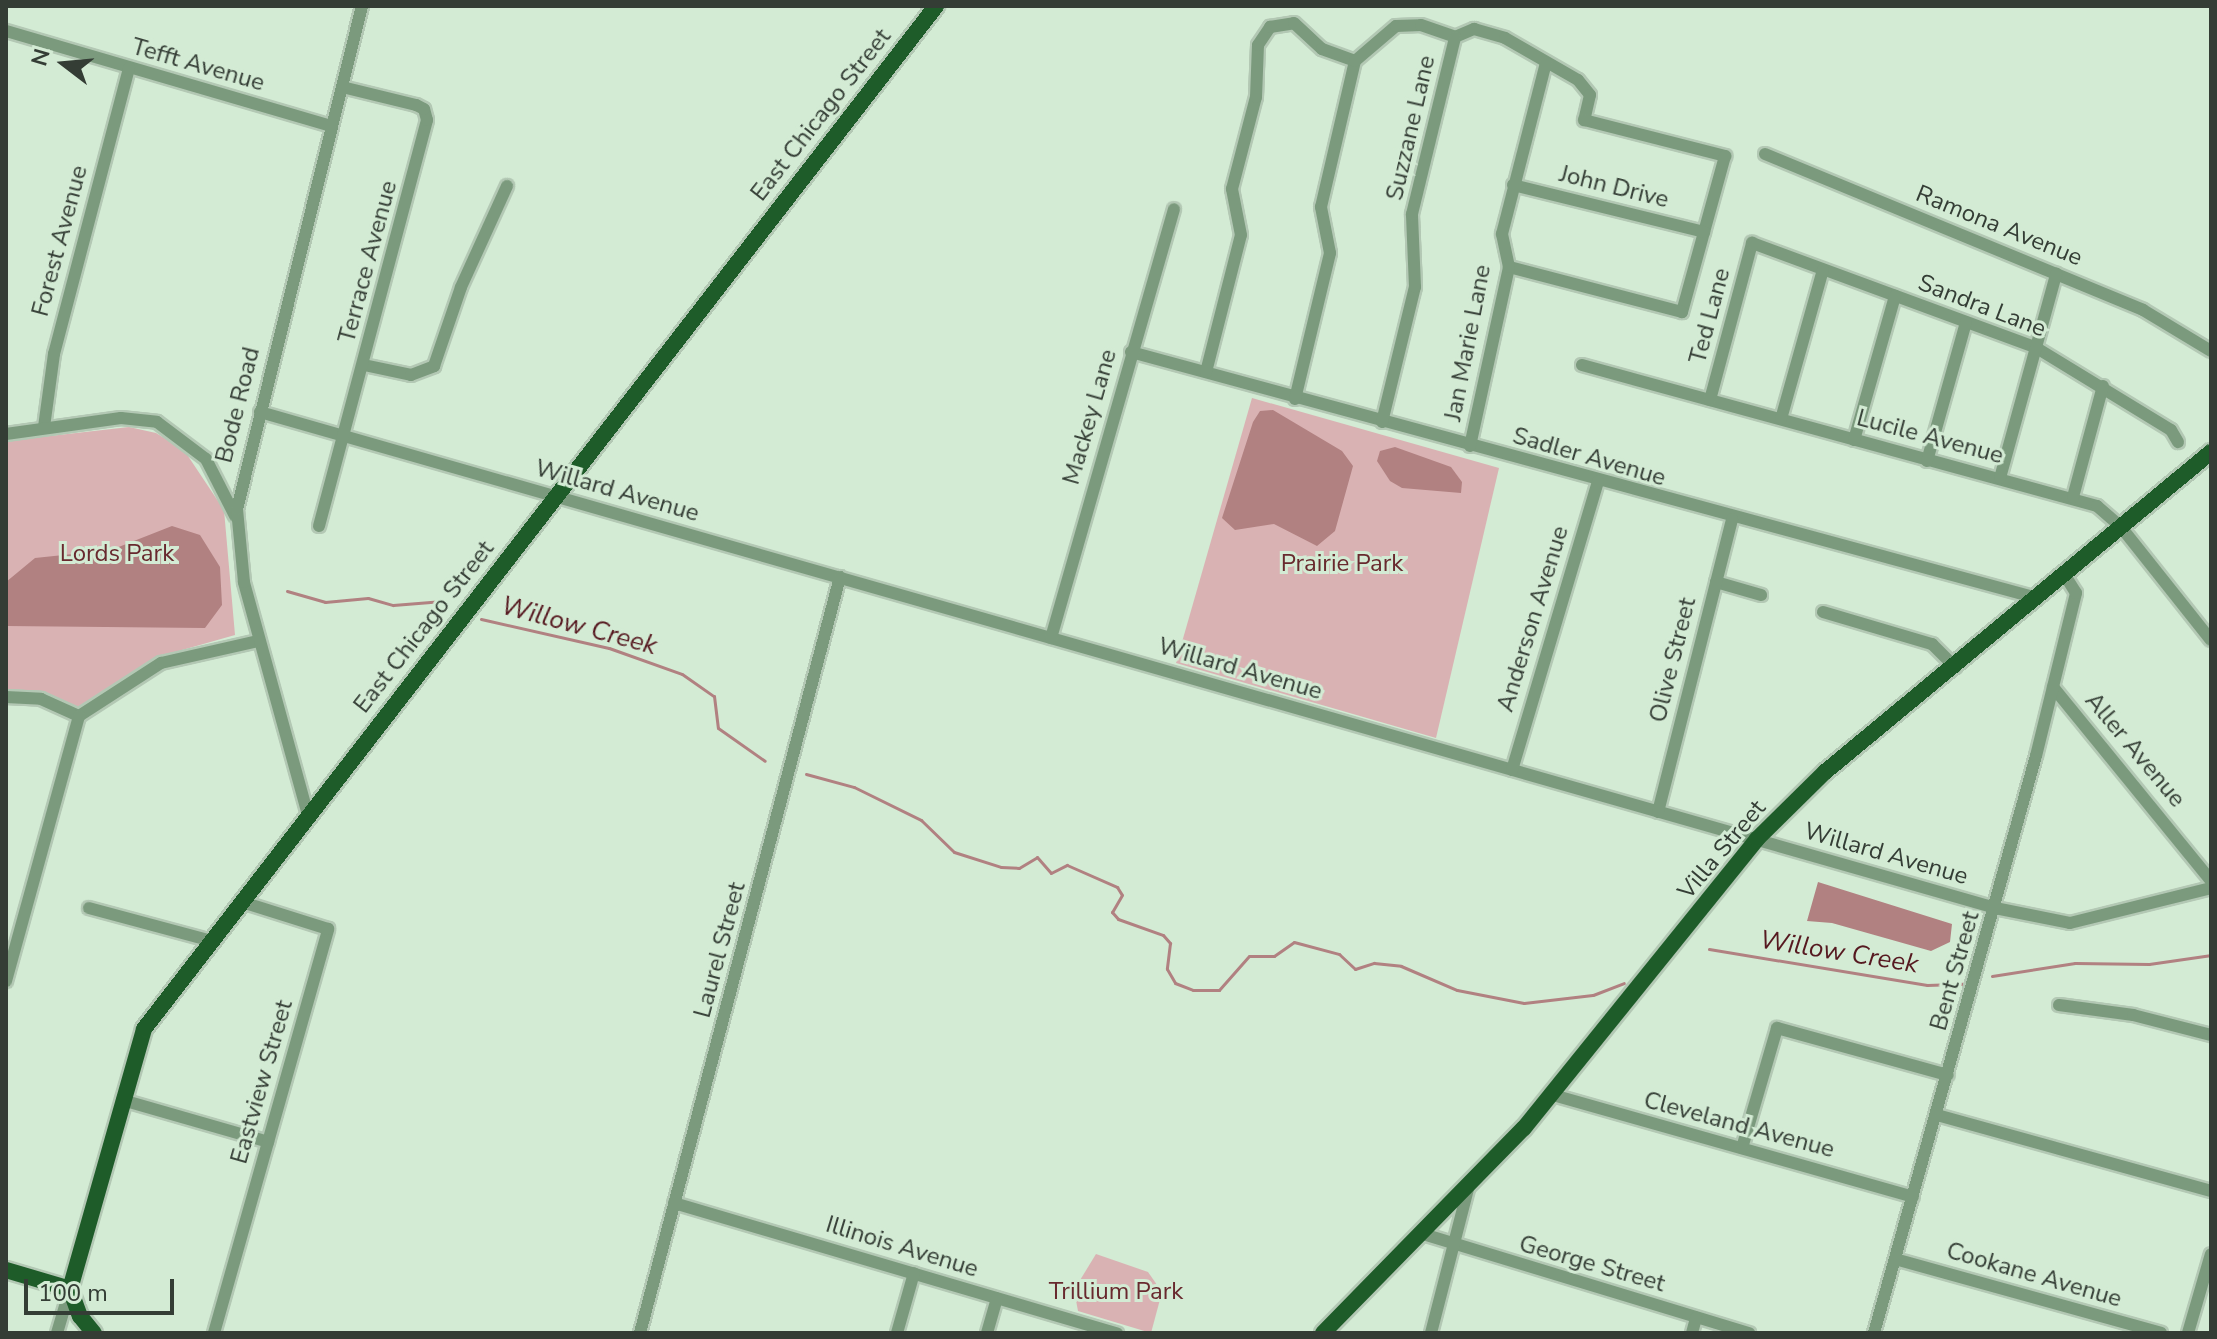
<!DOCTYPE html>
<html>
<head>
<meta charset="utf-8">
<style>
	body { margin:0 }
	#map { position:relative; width:2217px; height:1339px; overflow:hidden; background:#d3ebd4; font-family:"Nunito Sans",sans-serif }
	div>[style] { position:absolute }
	.green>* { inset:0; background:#d9b2b3 }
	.water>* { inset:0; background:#b18181 }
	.stream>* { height:3px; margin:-1.5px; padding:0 1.5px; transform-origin:1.5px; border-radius:1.5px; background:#b18181 }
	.roads { filter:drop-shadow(2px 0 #b3c8b4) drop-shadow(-2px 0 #b3c8b4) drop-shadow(0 2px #b3c8b4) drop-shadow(0 -2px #b3c8b4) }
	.minor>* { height:12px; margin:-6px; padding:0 6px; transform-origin:6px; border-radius:6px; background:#7b9a7d }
	.major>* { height:16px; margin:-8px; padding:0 8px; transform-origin:8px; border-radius:8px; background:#1e5c29 }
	span { translate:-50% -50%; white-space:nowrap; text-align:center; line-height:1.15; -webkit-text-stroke:6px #d3ebd4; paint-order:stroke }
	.street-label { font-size:24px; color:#343d35 }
	.park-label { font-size:24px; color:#68292e }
	.water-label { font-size:26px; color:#561920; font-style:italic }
	.frame { position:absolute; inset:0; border:8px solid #343d35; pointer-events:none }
	.north { position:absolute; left:24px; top:24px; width:80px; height:80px; -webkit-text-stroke:6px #d3ebd4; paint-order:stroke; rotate:286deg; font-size:22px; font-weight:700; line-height:32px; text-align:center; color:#343d35 }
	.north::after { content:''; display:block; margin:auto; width:28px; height:36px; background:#343d35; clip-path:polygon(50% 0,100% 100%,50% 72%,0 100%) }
	.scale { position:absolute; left:24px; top:1279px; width:150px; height:36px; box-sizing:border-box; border:4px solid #343d35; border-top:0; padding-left:10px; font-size:24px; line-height:28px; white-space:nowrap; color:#343d35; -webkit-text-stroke:6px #d3ebd4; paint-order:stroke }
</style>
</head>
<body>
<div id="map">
	<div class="green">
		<i style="clip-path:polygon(1252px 398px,1499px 468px,1436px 738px,1176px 663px)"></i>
		<i style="clip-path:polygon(129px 427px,156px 433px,184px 450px,224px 510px,235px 635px,154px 658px,78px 707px,44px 694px,6px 690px,6px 441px)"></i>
		<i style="clip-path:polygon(1096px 1254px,1148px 1272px,1162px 1292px,1151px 1333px,1078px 1311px,1074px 1290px)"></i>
	</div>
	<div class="water">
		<i style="clip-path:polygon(1273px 410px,1342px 451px,1353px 466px,1335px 531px,1317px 546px,1274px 524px,1235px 530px,1222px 518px,1253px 422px,1260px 411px)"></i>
		<i style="clip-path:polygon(1395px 447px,1451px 467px,1462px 482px,1461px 493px,1402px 488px,1390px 481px,1377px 461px,1380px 451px)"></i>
		<i style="clip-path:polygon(172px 526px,200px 535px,220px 567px,222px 605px,205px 628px,6px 626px,6px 582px,35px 558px,111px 550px)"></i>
		<i style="clip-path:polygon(1818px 882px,1952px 924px,1950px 942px,1931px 951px,1832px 923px,1807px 921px)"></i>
	</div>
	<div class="stream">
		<i style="left:287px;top:591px;width:40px;rotate:16deg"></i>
		<i style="left:325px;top:602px;width:43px;rotate:-5.3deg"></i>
		<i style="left:368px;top:598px;width:26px;rotate:16deg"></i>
		<i style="left:393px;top:605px;width:50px;rotate:-4.6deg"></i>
		<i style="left:481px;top:619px;width:131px;rotate:12.8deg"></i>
		<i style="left:609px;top:648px;width:77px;rotate:19.6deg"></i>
		<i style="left:682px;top:674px;width:39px;rotate:35deg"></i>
		<i style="left:714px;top:696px;width:32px;rotate:83deg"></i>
		<i style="left:718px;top:728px;width:57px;rotate:35.1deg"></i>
		<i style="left:806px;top:774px;width:50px;rotate:15.2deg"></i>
		<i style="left:854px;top:787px;width:75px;rotate:26.2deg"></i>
		<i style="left:921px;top:820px;width:46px;rotate:44.1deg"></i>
		<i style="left:954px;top:852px;width:49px;rotate:17.7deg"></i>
		<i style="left:1001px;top:867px;width:18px;rotate:3deg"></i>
		<i style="left:1019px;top:868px;width:21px;rotate:-31deg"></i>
		<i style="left:1037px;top:857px;width:21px;rotate:49deg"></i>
		<i style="left:1051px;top:873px;width:18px;rotate:-27deg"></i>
		<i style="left:1067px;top:865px;width:55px;rotate:23.7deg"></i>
		<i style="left:1117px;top:887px;width:9px;rotate:58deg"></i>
		<i style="left:1122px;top:895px;width:20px;rotate:120deg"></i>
		<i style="left:1112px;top:912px;width:9px;rotate:49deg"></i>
		<i style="left:1118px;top:919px;width:48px;rotate:19.6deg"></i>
		<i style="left:1163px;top:935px;width:11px;rotate:49deg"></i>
		<i style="left:1170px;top:943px;width:26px;rotate:97deg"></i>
		<i style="left:1167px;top:969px;width:16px;rotate:60deg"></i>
		<i style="left:1175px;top:983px;width:19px;rotate:21deg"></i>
		<i style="left:1193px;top:990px;width:26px"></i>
		<i style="left:1219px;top:990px;width:45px;rotate:-48.6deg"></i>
		<i style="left:1249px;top:956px;width:25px"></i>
		<i style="left:1274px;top:956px;width:24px;rotate:-35deg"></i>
		<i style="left:1294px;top:942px;width:47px;rotate:14.9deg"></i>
		<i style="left:1339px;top:954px;width:22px;rotate:43deg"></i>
		<i style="left:1355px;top:969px;width:20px;rotate:-18deg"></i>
		<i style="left:1374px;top:963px;width:27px;rotate:6deg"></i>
		<i style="left:1401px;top:966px;width:61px;rotate:23.2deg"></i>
		<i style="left:1457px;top:990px;width:68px;rotate:11deg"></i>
		<i style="left:1524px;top:1003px;width:69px;rotate:-6.6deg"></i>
		<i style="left:1593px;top:995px;width:33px;rotate:-21deg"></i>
		<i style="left:1709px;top:949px;width:221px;rotate:9.4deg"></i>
		<i style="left:1927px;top:985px;width:36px;rotate:-2deg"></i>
		<i style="left:1992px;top:976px;width:84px;rotate:-8.9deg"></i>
		<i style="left:2075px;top:963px;width:74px;rotate:0.8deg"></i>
		<i style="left:2149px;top:964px;width:63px;rotate:-8.3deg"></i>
	</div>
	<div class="roads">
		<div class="minor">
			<i style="left:6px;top:31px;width:339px;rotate:16.3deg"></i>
			<i style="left:1455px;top:37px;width:21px;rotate:-23deg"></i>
			<i style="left:1474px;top:29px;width:32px;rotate:16deg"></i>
			<i style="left:1505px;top:38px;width:84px;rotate:29.9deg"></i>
			<i style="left:1578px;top:80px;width:19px;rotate:51deg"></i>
			<i style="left:1590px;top:95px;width:26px;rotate:103deg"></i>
			<i style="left:1584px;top:120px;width:146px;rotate:14.3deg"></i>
			<i style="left:1725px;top:156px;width:162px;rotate:105.4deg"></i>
			<i style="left:1682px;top:312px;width:179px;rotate:-165.4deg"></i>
			<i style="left:1765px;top:154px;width:409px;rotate:22.4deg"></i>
			<i style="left:2143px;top:310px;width:79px;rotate:31.1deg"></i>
			<i style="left:1513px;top:185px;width:197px;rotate:13.8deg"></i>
			<i style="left:1131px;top:352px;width:939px;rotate:15.19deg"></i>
			<i style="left:364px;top:365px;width:48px;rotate:12deg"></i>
			<i style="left:411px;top:375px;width:25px;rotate:-21deg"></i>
			<i style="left:434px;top:366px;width:83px;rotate:-71.1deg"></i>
			<i style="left:461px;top:287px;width:111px;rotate:-65.5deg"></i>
			<i style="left:1582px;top:365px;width:534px;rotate:15.31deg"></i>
			<i style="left:2097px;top:506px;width:32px;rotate:41deg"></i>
			<i style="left:2121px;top:527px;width:144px;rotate:51.5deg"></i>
			<i style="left:1206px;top:372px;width:141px;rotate:-75.7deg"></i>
			<i style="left:1241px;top:235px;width:47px;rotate:-101.1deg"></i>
			<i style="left:1232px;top:189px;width:95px;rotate:-75.4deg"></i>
			<i style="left:1256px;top:97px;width:52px;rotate:-87.8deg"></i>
			<i style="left:1258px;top:45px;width:22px;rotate:-56deg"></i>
			<i style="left:1270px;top:27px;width:24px;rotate:-9deg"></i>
			<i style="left:1294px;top:23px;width:38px;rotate:43deg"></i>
			<i style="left:1322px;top:49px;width:35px;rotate:20deg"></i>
			<i style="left:1295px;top:399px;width:150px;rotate:-76.5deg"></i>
			<i style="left:1330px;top:253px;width:47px;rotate:-101.1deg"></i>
			<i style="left:1321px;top:207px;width:150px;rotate:-76.9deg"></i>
			<i style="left:1355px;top:61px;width:54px;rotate:-40.5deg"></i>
			<i style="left:1396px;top:26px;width:25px;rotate:-2deg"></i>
			<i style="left:1421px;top:25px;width:36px;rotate:19deg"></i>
			<i style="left:1710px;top:400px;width:163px;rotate:-75deg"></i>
			<i style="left:1752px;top:243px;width:302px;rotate:20.2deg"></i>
			<i style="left:2035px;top:347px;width:159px;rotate:31.4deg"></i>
			<i style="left:2171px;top:430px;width:14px;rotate:60deg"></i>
			<i style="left:260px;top:412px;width:1805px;rotate:15.95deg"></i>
			<i style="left:1995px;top:908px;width:76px;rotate:11.3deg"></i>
			<i style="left:2070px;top:923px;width:145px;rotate:-13.9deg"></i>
			<i style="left:1781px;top:419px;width:155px;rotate:-74.3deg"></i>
			<i style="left:1382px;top:422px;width:139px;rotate:-76.3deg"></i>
			<i style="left:1415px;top:287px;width:73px;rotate:-92.4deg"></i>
			<i style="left:1412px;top:214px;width:182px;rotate:-76.3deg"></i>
			<i style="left:44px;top:427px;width:74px;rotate:-82.2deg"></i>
			<i style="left:54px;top:354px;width:296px;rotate:-75.3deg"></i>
			<i style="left:6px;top:434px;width:116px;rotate:-7.9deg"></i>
			<i style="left:121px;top:418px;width:36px;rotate:6deg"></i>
			<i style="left:157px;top:422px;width:61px;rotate:37.1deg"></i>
			<i style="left:206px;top:459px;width:64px;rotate:63deg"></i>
			<i style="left:1854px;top:440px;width:150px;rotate:-74.1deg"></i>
			<i style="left:1470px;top:446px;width:183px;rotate:-77.7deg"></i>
			<i style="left:1509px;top:267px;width:34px;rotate:-102deg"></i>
			<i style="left:1502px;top:234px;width:177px;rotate:-75.6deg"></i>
			<i style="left:1927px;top:461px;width:144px;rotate:-74.3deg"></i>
			<i style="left:2000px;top:478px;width:212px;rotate:-74.6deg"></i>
			<i style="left:2073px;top:497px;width:115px;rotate:-74.9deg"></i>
			<i style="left:319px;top:526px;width:420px;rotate:-75.1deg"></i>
			<i style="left:427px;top:120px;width:11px;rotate:-105deg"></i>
			<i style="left:424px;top:109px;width:9px;rotate:-153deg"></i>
			<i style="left:416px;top:105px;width:76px;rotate:-166.3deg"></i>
			<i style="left:1716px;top:582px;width:47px;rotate:16.1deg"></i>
			<i style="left:1823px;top:612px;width:114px;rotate:16.4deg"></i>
			<i style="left:1932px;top:644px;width:33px;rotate:45deg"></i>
			<i style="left:1051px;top:638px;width:446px;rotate:-74deg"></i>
			<i style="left:2053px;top:687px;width:250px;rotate:50.8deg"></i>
			<i style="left:6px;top:697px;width:35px;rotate:3deg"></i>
			<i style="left:41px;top:699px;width:42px;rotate:24.1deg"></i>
			<i style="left:79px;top:716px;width:98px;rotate:-32.9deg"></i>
			<i style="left:161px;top:663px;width:99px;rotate:-12.8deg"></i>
			<i style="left:1512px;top:770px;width:301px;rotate:-73.4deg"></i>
			<i style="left:1658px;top:812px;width:302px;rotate:-75.8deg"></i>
			<i style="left:308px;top:815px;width:242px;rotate:-105.4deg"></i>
			<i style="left:244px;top:582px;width:73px;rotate:-95.5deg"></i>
			<i style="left:237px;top:509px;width:518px;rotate:-76.04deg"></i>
			<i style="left:89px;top:908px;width:127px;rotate:15deg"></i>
			<i style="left:6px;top:981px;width:275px;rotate:-74.6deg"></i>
			<i style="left:2059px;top:1005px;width:75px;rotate:7.7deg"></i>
			<i style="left:2133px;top:1015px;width:81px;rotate:14.4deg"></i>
			<i style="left:1553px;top:1095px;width:374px;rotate:15.8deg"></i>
			<i style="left:122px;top:1100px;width:152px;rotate:16deg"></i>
			<i style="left:1937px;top:1115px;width:284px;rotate:15.5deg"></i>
			<i style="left:1742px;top:1148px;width:125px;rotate:-73.7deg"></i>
			<i style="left:1777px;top:1028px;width:177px;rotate:15.4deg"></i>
			<i style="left:674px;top:1203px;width:462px;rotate:16.4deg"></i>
			<i style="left:1423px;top:1234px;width:341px;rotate:16.9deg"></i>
			<i style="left:1895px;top:1259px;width:276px;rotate:15.5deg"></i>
			<i style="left:57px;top:1333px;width:46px;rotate:-73.5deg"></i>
			<i style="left:214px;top:1333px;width:420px;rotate:-74.2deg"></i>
			<i style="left:328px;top:929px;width:90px;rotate:-162.6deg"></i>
			<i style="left:640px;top:1333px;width:782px;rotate:-75.18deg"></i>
			<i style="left:897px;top:1333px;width:62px;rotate:-74.2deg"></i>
			<i style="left:987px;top:1333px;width:36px;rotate:-74deg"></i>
			<i style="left:1431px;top:1333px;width:149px;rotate:-75.6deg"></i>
			<i style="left:1692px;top:1333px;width:16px;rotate:-75deg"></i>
			<i style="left:1874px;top:1333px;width:599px;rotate:-74.32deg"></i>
			<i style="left:2036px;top:756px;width:168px;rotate:-76.2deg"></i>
			<i style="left:2076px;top:593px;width:22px;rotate:-122deg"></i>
			<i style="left:2188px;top:1333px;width:82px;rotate:-73.8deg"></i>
		</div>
		<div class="major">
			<i style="left:6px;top:1270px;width:67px;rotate:16.5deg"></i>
			<i style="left:70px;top:1289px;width:270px;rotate:-74.1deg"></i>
			<i style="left:144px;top:1029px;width:1294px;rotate:-52.25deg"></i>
			<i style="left:70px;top:1289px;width:29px;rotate:70deg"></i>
			<i style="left:80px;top:1316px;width:22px;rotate:51deg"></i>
			<i style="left:1323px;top:1333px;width:287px;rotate:-45.6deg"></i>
			<i style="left:1524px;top:1128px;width:371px;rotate:-51.1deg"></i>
			<i style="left:1757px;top:839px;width:95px;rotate:-44.6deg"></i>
			<i style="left:1825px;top:772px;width:501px;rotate:-39.66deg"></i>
		</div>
	</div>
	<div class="street-label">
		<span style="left:198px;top:65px;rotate:16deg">Tefft Avenue</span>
		<span style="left:821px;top:115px;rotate:-52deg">East Chicago Street</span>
		<span style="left:1411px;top:128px;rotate:-77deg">Suzzane Lane</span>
		<span style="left:1614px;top:187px;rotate:14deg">John Drive</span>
		<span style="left:1999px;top:226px;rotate:22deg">Ramona Avenue</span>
		<span style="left:60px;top:241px;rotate:-75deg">Forest Avenue</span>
		<span style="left:368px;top:262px;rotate:-75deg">Terrace Avenue</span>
		<span style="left:1982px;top:306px;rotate:21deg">Sandra Lane</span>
		<span style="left:1710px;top:316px;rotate:-75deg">Ted Lane</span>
		<span style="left:1468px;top:343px;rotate:-79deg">Jan Marie Lane</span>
		<span style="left:238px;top:405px;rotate:-76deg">Bode Road</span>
		<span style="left:1090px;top:417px;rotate:-74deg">Mackey Lane</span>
		<span style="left:1930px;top:437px;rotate:15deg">Lucile Avenue</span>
		<span style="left:1589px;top:457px;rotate:16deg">Sadler Avenue</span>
		<span style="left:617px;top:491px;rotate:16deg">Willard Avenue</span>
		<span style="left:1533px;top:619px;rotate:-73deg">Anderson Avenue</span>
		<span style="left:424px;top:627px;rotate:-52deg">East Chicago Street</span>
		<span style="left:1673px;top:660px;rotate:-76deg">Olive Street</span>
		<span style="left:1240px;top:669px;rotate:16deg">Willard Avenue</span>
		<span style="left:2135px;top:750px;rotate:50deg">Aller Avenue</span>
		<span style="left:1722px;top:850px;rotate:-50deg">Villa Street</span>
		<span style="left:1886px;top:854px;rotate:16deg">Willard Avenue</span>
		<span style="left:720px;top:950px;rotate:-75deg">Laurel Street</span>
		<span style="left:1955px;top:971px;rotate:-74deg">Bent Street</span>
		<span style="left:262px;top:1082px;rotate:-74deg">Eastview Street</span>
		<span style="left:1739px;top:1125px;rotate:15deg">Cleveland Avenue</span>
		<span style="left:902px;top:1247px;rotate:17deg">Illinois Avenue</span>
		<span style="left:1592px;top:1264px;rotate:16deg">George Street</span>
		<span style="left:2034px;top:1275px;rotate:16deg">Cookane Avenue</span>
	</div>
	<div class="park-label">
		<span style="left:117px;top:554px">Lords Park</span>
		<span style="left:1342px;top:564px">Prairie Park</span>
		<span style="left:1116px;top:1292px">Trillium Park</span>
	</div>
	<div class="water-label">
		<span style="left:579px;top:626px;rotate:15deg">Willow Creek</span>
		<span style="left:1839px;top:952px;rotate:9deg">Willow Creek</span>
	</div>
	<div class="frame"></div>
	<div class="north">N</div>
	<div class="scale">100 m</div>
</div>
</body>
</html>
